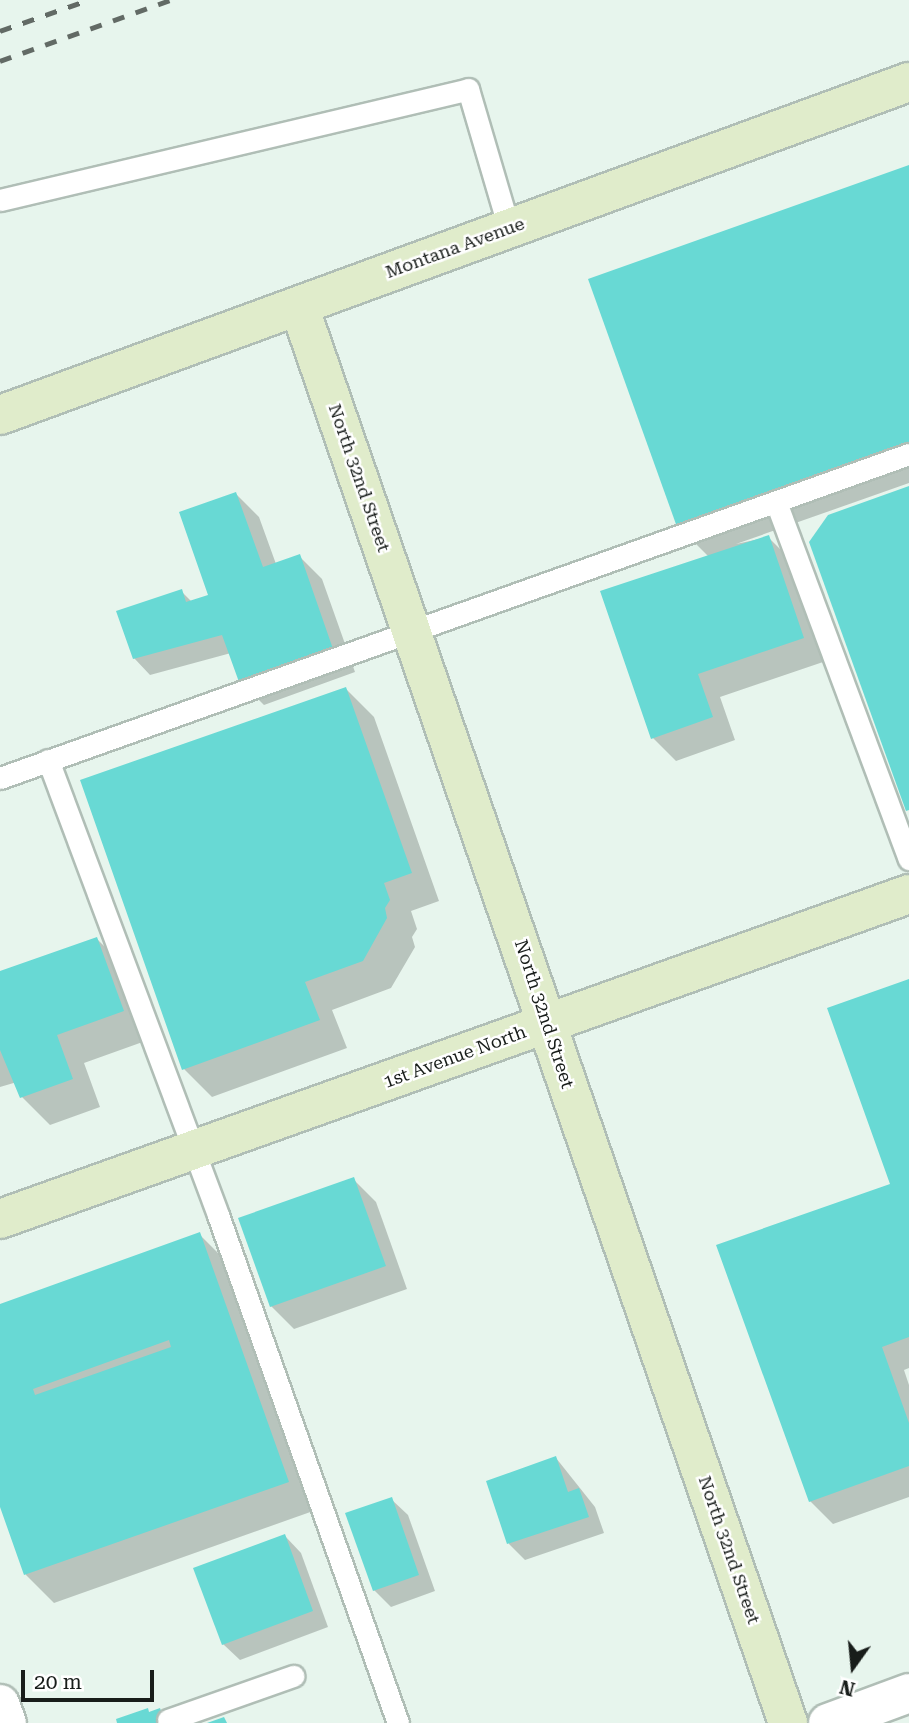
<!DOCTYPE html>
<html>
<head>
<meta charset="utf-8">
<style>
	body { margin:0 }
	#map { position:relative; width:909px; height:1723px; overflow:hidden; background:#e7f5ed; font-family:"Roboto Serif",serif }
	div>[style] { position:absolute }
	.shadow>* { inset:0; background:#0003 }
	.building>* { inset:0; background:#68d9d4 }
	.roads { filter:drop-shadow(2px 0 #b0beb6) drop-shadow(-2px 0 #b0beb6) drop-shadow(0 2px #b0beb6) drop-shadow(0 -2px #b0beb6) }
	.lane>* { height:21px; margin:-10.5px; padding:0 10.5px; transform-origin:10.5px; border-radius:10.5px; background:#fff }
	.street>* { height:38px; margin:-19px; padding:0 19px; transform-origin:19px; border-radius:19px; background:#fff }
	.secondary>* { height:38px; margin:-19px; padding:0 19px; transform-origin:19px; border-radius:19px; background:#e0eccb }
	.rail>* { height:5px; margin-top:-2.5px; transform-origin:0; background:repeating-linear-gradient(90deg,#626a65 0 12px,transparent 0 24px) }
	span { translate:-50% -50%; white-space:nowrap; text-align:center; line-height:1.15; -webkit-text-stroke:5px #fff; paint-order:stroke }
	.street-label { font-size:18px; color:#181d1a }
	.north { position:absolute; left:818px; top:1632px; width:70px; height:70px; -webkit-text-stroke:5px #fff; paint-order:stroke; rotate:195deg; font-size:19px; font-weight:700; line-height:28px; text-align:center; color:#181d1a }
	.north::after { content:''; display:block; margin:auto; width:24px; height:32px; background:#181d1a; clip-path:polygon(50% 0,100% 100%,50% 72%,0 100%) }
	.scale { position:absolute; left:21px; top:1670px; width:133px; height:32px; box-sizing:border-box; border:4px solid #181d1a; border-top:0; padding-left:9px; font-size:21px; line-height:24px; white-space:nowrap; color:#181d1a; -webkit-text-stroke:5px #fff; paint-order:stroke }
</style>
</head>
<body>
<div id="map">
	<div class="shadow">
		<i style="clip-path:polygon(909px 167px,909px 483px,736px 544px,768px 537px,791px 560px,826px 661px,720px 697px,735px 740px,676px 761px,653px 738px,709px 557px,678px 526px)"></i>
		<i style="clip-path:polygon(236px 494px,259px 517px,276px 564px,299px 556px,322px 579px,355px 672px,264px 705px,241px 682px,231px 653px,150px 675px,134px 658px,181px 591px,192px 602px,208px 597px)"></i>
		<i style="clip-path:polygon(346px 689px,374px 717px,439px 901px,411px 911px,417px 929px,412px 937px,415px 947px,391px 988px,332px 1010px,347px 1048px,212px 1097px,184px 1069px)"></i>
		<i style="clip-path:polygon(97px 939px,125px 967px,151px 1039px,84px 1063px,100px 1107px,50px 1125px,22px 1097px,17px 1082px,0 1087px,0 973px)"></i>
		<i style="clip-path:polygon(909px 981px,909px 1368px,904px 1370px,909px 1385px,909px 1497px,833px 1524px,810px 1501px,892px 1185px)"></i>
		<i style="clip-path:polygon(353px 1179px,376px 1202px,407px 1289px,294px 1329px,271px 1306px)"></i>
		<i style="clip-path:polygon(199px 1234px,228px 1263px,316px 1510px,54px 1603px,26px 1575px,0 1502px,0 1306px)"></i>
		<i style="clip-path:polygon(556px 1458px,595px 1507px,604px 1533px,525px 1560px,509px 1544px,488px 1482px)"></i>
		<i style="clip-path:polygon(391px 1499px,408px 1515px,435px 1591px,391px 1607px,374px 1590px)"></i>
		<i style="clip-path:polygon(285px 1536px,301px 1553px,328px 1627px,240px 1660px,223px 1644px)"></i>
	</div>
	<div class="building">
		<i style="clip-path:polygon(909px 165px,909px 445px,677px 527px,588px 279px)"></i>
		<i style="clip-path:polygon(909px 486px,909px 810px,906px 811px,809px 542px,828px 515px)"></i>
		<i style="clip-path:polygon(236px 492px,263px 567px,300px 554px,333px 649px,239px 682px,222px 635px,133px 659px,116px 611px,182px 589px,186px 602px,208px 595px,179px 512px)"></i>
		<i style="clip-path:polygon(769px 535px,804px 638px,698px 674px,713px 717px,651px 739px,600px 591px)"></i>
		<i style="clip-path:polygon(346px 687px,412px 873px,384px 883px,390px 900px,385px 908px,387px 918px,363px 961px,305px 982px,320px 1020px,182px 1070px,80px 780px)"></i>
		<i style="clip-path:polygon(97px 937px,124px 1011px,57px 1035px,73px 1079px,20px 1098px,0 1050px,0 971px)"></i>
		<i style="clip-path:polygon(909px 979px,909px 1337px,882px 1347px,909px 1423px,909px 1466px,809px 1502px,716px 1245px,890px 1184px,827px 1008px)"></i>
		<i style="clip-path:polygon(354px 1177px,386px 1266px,270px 1307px,238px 1218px)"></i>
		<i style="clip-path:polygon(evenodd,200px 1232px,289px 1482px,24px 1575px,0 1507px,0 1304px,200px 1232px,169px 1340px,171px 1347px,35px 1395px,33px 1389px,169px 1340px)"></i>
		<i style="clip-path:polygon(556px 1456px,568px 1492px,579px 1488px,589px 1517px,507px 1544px,486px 1481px)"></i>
		<i style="clip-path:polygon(392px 1497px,419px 1575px,373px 1591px,345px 1513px)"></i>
		<i style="clip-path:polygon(285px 1534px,313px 1611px,222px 1645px,193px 1568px)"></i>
		<i style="clip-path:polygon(148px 1708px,149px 1712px,160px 1708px,165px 1723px,117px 1723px,116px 1719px)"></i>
		<i style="clip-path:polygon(224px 1717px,227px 1723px,207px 1723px)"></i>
	</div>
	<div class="roads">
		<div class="lane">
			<i style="left:0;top:200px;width:481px;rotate:-13.3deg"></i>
			<i style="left:468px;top:89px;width:145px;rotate:73.6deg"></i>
			<i style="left:776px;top:502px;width:381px;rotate:69.6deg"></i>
			<i style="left:48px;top:760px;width:486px;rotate:69.5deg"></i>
			<i style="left:218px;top:1215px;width:539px;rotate:70.49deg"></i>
			<i style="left:0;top:778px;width:965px;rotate:-19.62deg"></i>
			<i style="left:168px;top:1720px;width:133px;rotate:-19.4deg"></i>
		</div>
		<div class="street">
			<i style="left:0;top:1704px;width:20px;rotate:70deg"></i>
			<i style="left:828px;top:1723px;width:86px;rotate:-20.3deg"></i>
		</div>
		<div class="secondary">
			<i style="left:299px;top:306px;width:1499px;rotate:70.96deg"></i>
			<i style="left:0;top:415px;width:968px;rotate:-20.12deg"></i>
			<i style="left:0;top:1219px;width:965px;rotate:-19.67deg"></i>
		</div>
	</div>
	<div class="rail">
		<i style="left:0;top:31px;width:93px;rotate:-19.4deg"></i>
		<i style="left:0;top:61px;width:181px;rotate:-19.7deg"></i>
	</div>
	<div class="street-label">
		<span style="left:455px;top:248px;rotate:-20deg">Montana Avenue</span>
		<span style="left:359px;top:478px;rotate:71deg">North 32nd Street</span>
		<span style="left:544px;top:1014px;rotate:72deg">North 32nd Street</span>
		<span style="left:455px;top:1057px;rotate:-20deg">1st Avenue North</span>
		<span style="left:729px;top:1550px;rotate:71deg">North 32nd Street</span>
	</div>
	<div class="north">N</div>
	<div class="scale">20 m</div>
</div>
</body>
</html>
